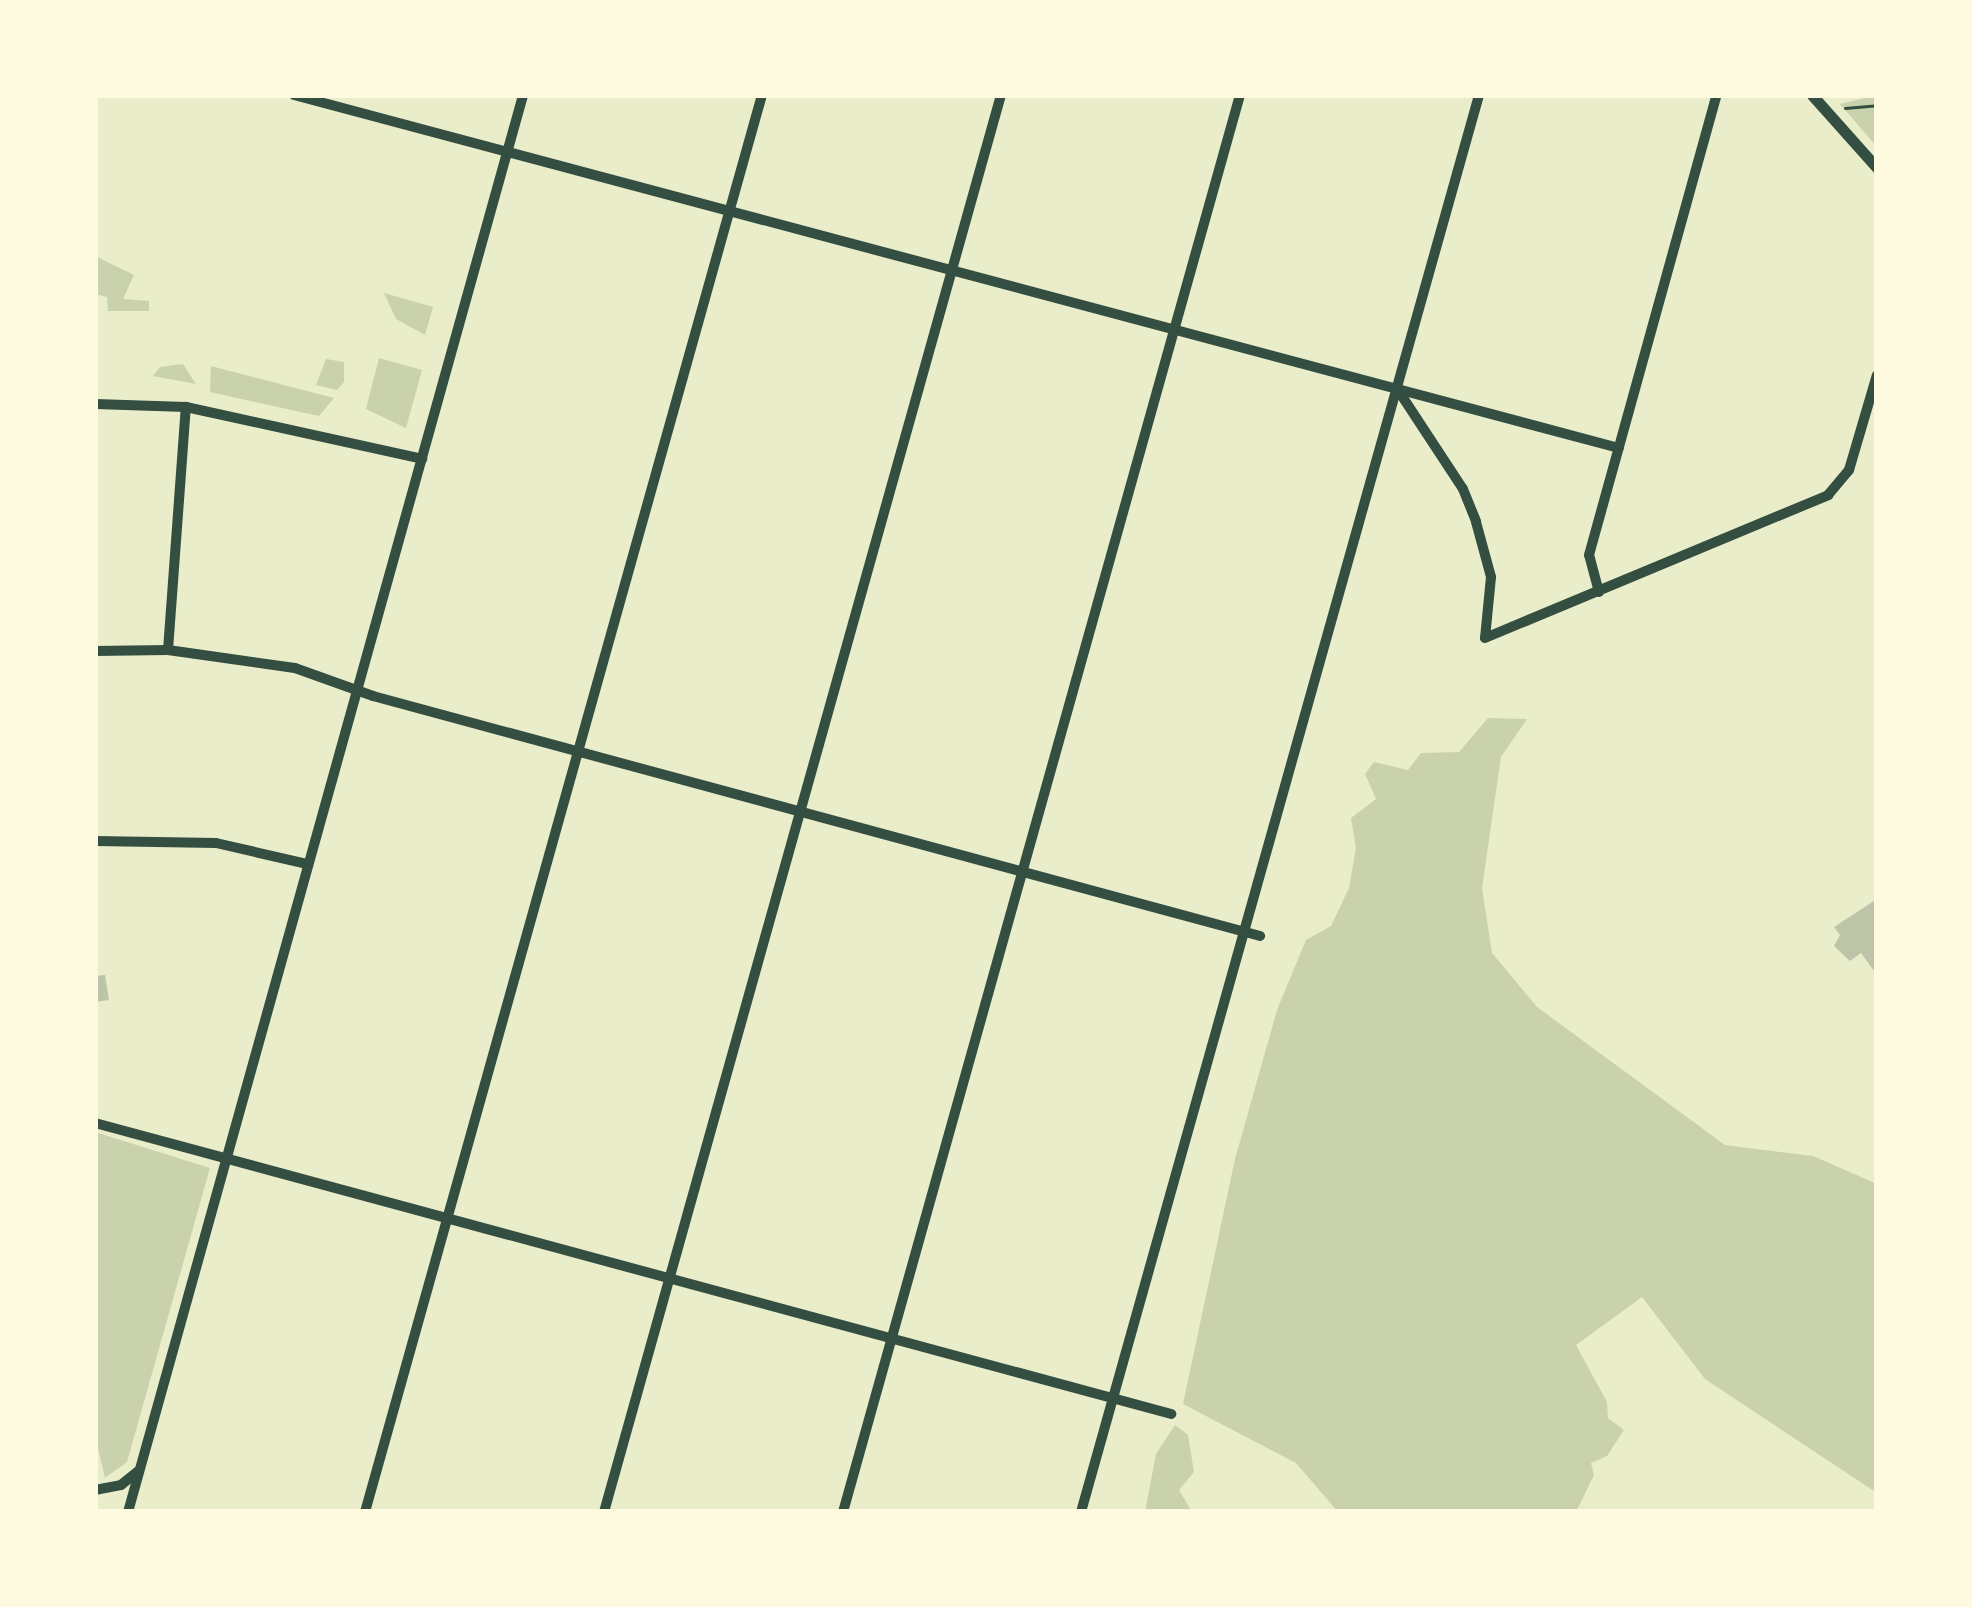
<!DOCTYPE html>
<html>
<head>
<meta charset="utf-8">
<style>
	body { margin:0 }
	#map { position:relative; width:1972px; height:1607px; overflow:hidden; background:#e9edc9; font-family:"Golos Text",sans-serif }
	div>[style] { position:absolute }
	.green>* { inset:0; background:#cad2ad }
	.building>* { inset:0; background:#bcc5a7 }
	.path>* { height:2.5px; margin:-1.25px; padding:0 1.25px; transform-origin:1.25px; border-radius:1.25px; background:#344e41 }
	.minor>* { height:10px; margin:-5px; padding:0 5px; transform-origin:5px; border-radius:5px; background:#344e41 }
	.tertiary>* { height:11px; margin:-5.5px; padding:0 5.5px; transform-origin:5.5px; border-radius:5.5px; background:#344e41 }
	span { translate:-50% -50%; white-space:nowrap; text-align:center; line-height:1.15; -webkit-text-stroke:8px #fefae0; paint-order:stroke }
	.frame { position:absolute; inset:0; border:98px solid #fefae0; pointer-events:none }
</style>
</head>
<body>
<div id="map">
	<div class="green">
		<i style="clip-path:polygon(1877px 95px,1877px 147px,1840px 104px)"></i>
		<i style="clip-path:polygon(95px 256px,134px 275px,123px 299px,149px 301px,149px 311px,108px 311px,107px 297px,95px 294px)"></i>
		<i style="clip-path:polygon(384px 293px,433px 307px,425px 335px,396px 319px)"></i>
		<i style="clip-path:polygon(379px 358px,422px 370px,406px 428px,366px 409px)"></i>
		<i style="clip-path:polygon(326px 359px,344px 362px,344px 382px,337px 390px,316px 385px)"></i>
		<i style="clip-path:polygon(183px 364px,196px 384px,153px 376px,160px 367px)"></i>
		<i style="clip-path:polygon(211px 366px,334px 398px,319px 416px,210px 392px)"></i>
		<i style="clip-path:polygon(1488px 718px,1527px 719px,1501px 757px,1482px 888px,1492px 953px,1537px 1007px,1725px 1145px,1813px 1156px,1877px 1184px,1877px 1493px,1705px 1379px,1642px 1297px,1576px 1345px,1607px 1402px,1608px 1418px,1624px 1430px,1607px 1456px,1591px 1463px,1594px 1475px,1576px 1512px,1338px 1512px,1296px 1463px,1183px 1404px,1235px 1159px,1277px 1010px,1306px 940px,1331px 926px,1349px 888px,1356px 848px,1351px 818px,1376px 799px,1365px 774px,1374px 762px,1408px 770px,1421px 753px,1459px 752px)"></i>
		<i style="clip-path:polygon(95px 1132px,210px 1168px,127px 1462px,105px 1478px,95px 1436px)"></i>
		<i style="clip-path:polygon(1175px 1425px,1188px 1435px,1194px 1472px,1179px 1490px,1192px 1512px,1145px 1512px,1156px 1454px)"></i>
	</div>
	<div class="building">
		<i style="clip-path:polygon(1877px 899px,1877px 975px,1861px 953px,1850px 961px,1834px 946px,1840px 935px,1834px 927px)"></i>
		<i style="clip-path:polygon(105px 975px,109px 1000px,95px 1002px,95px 976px)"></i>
	</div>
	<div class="path">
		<i style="left:1845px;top:108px;width:32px;rotate:-5deg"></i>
	</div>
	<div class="minor">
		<i style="left:294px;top:95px;width:1371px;rotate:14.92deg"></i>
		<i style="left:1398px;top:390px;width:118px;rotate:56.7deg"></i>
		<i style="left:1463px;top:489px;width:35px;rotate:68deg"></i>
		<i style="left:1476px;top:522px;width:57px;rotate:74.7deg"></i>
		<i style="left:1491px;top:577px;width:61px;rotate:95.6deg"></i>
		<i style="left:1485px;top:638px;width:372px;rotate:-22.6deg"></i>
		<i style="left:1828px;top:495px;width:33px;rotate:-50deg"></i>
		<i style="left:1849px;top:470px;width:99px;rotate:-73.6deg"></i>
		<i style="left:95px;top:404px;width:91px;rotate:1.9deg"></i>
		<i style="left:186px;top:407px;width:242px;rotate:12.4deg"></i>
		<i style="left:1599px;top:592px;width:38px;rotate:-105deg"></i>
		<i style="left:1589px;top:555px;width:477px;rotate:-74.5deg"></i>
		<i style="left:168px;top:650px;width:244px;rotate:-85.8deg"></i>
		<i style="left:95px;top:651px;width:73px;rotate:-0.8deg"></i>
		<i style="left:168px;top:650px;width:128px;rotate:8.1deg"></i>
		<i style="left:295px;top:668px;width:83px;rotate:19.7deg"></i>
		<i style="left:373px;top:696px;width:919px;rotate:15.14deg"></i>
		<i style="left:95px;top:841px;width:121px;rotate:0.9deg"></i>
		<i style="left:216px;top:843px;width:93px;rotate:13deg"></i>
		<i style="left:95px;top:1123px;width:1115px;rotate:15.13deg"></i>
		<i style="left:95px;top:1490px;width:26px;rotate:-11deg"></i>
		<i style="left:121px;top:1485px;width:22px;rotate:-39deg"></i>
		<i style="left:128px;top:1512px;width:1471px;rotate:-74.42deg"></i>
		<i style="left:365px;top:1512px;width:1472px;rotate:-74.35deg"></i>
		<i style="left:604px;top:1512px;width:1472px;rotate:-74.35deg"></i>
		<i style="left:843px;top:1512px;width:1472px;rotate:-74.35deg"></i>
		<i style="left:1081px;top:1512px;width:1472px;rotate:-74.31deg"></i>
	</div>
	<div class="tertiary">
		<i style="left:1812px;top:95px;width:98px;rotate:48.3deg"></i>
	</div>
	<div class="frame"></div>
</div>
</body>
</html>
